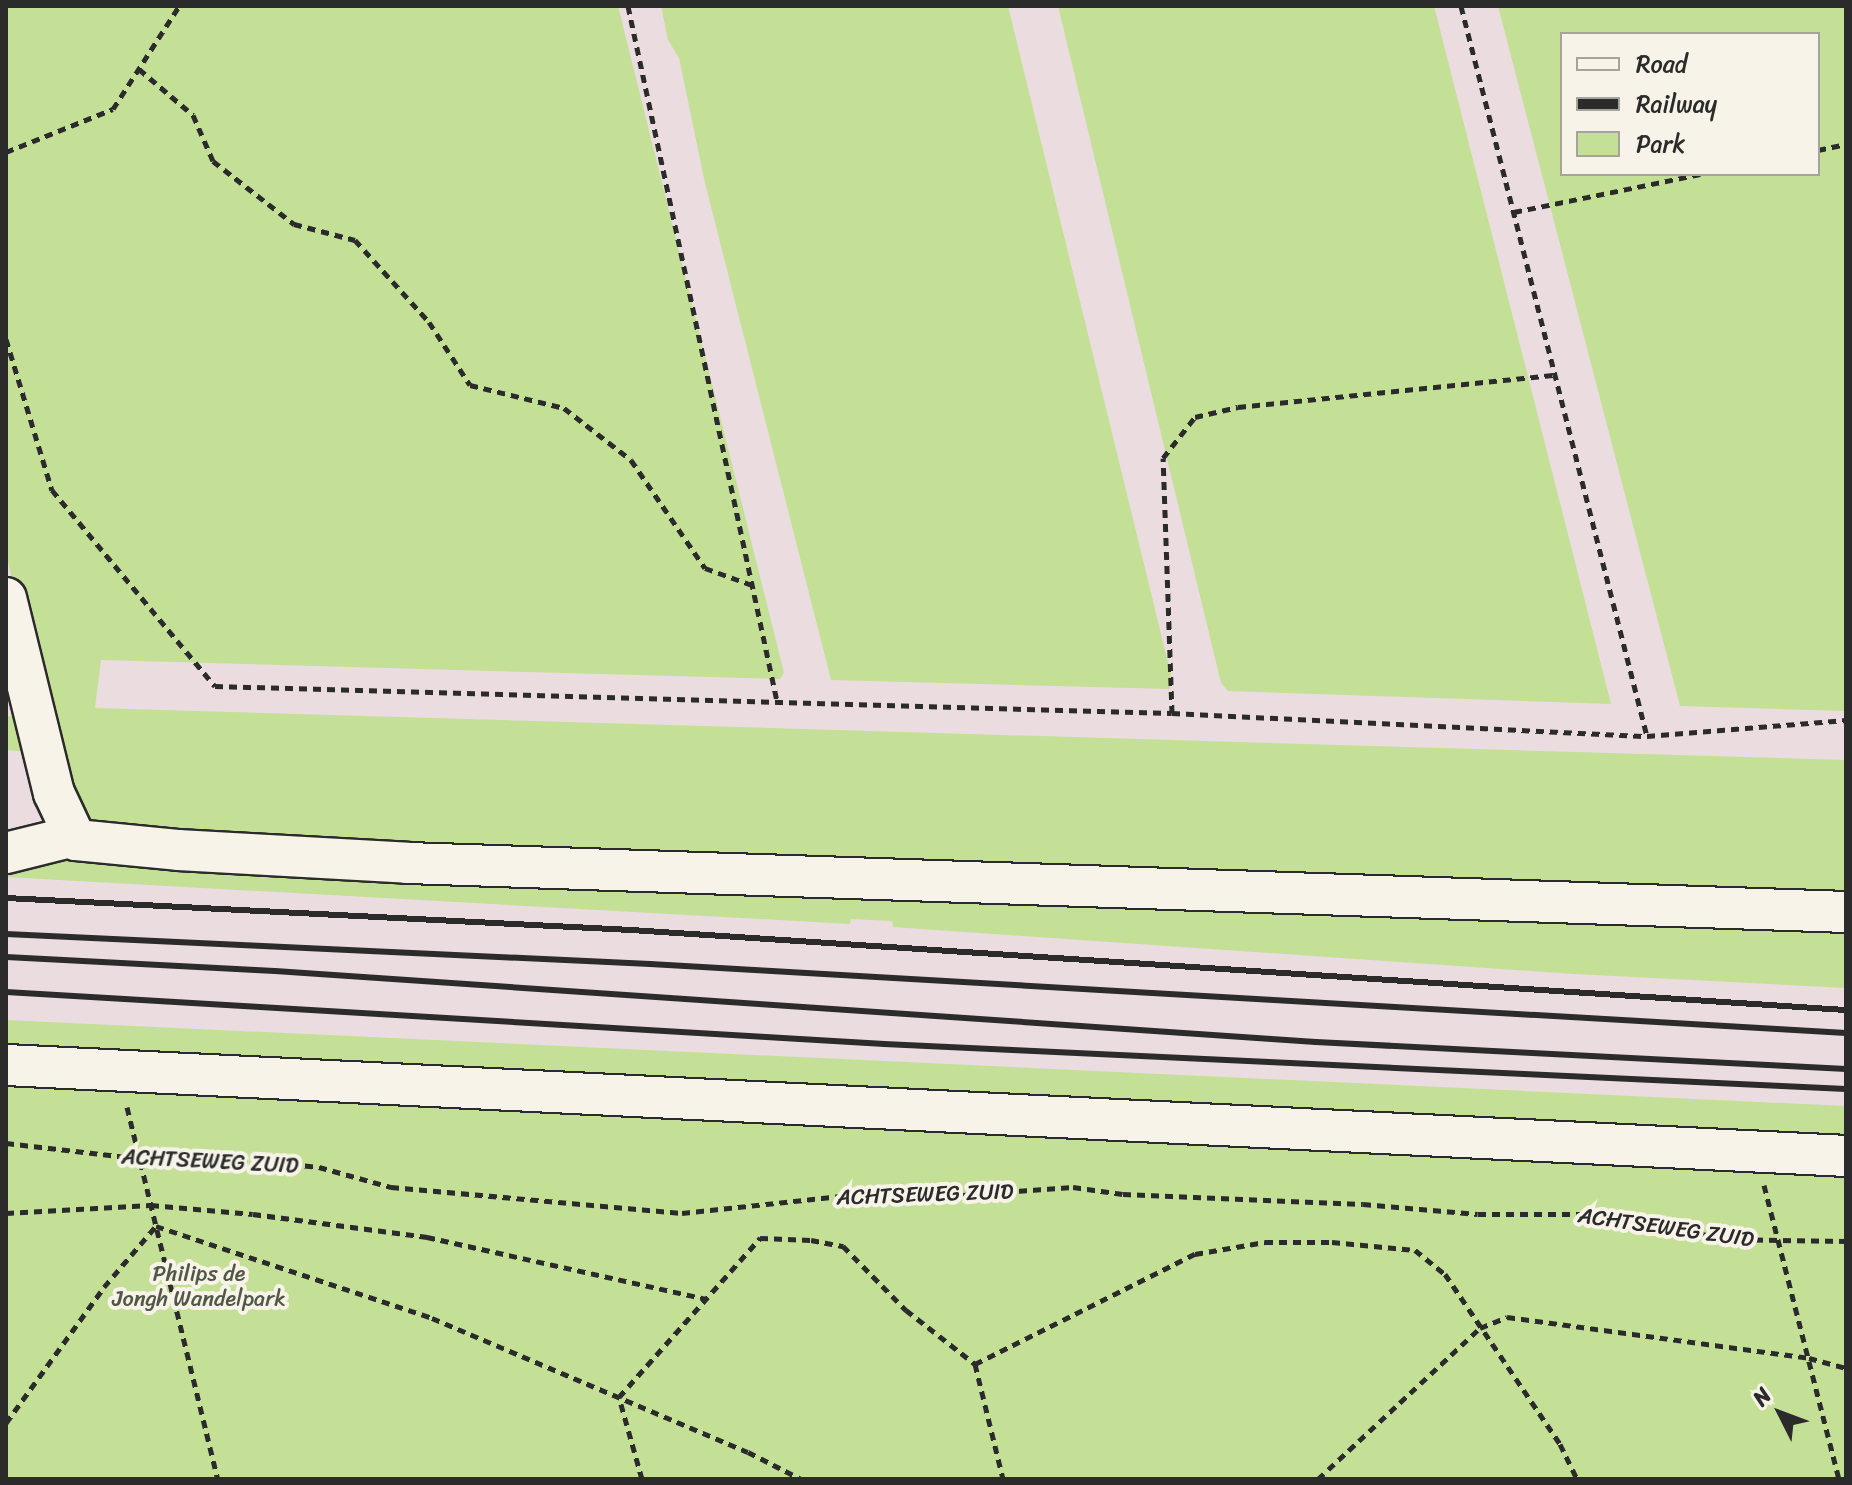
<!DOCTYPE html>
<html>
<head>
<meta charset="utf-8">
<style>
	body { margin:0 }
	#map { position:relative; width:1852px; height:1485px; overflow:hidden; background:#ebdce0; font-family:Sriracha,sans-serif }
	div>[style] { position:absolute }
	.green>* { inset:0; background:#c4e097 }
	.path>* { height:5px; margin-top:-2.5px; transform-origin:0; background:repeating-linear-gradient(90deg,#2b2b2b 0 8px,transparent 0 14px) }
	.roads { filter:drop-shadow(2px 0 #2b2b2b) drop-shadow(-2px 0 #2b2b2b) drop-shadow(0 2px #2b2b2b) drop-shadow(0 -2px #2b2b2b) }
	.minor>* { height:40px; margin:-20px; padding:0 20px; transform-origin:20px; border-radius:20px; background:#f7f3e8 }
	.rail>* { height:6px; margin:-3px; padding:0 3px; transform-origin:3px; border-radius:3px; background:#2b2b2b }
	span { translate:-50% -50%; white-space:nowrap; text-align:center; line-height:1.15; -webkit-text-stroke:8px #f7f3e8; paint-order:stroke }
	.street-label { font-size:22px; color:#2b2b2b }
	.park-label { font-size:22px; color:#515846 }
	.frame { position:absolute; inset:0; border:8px solid #2b2b2b; pointer-events:none }
	.legend { position:absolute; left:1560px; top:32px; width:260px; height:144px; box-sizing:border-box; background:#f7f3e8; border:2px solid #a5a39c; margin:0; padding:10px 14px; list-style:none; font-size:24px; color:#2b2b2b }
	.legend li { display:flex; align-items:center; gap:16px; height:40px }
	.legend b { width:40px; border:2px solid #a5a39c }
	.north { position:absolute; left:1740px; top:1373px; width:80px; height:80px; -webkit-text-stroke:6px #f7f3e8; paint-order:stroke; rotate:312deg; font-size:22px; font-weight:700; line-height:32px; text-align:center; color:#2b2b2b }
	.north::after { content:''; display:block; margin:auto; width:28px; height:36px; background:#2b2b2b; clip-path:polygon(50% 0,100% 100%,50% 72%,0 100%) }
</style>
</head>
<body>
<div id="map">
	<div class="green">
		<i style="clip-path:polygon(6px 6px,618px 6px,784px 673px,780px 679px,101px 660px,95px 708px,1846px 760px,1846px 902px,127px 836px,76px 818px,61px 773px,6px 554px)"></i>
		<i style="clip-path:polygon(661px 6px,1008px 6px,1171px 675px,1170px 689px,831px 680px,705px 183px,679px 58px,668px 40px)"></i>
		<i style="clip-path:polygon(1058px 6px,1434px 6px,1611px 704px,1228px 691px,1221px 683px)"></i>
		<i style="clip-path:polygon(evenodd,1498px 6px,1846px 6px,1846px 711px,1680px 706px,1498px 6px,1562px 34px,1818px 34px,1818px 174px,1562px 174px,1562px 34px)"></i>
		<i style="clip-path:polygon(6px 677px,33px 752px,6px 750px,6px 717px,12px 716px)"></i>
		<i style="clip-path:polygon(57px 848px,1846px 922px,1846px 988px,1574px 974px,893px 927px,892px 921px,851px 919px,850px 924px,6px 877px,6px 862px)"></i>
		<i style="clip-path:polygon(6px 1020px,1846px 1106px,1846px 1138px,6px 1047px)"></i>
		<i style="clip-path:polygon(6px 1083px,1846px 1174px,1846px 1479px,6px 1479px)"></i>
	</div>
	<div class="path">
		<i style="left:628px;top:6px;width:711px;rotate:77.9deg"></i>
		<i style="left:1461px;top:6px;width:753px;rotate:75.71deg"></i>
		<i style="left:139px;top:69px;width:71px;rotate:40.4deg"></i>
		<i style="left:193px;top:115px;width:50px;rotate:66.5deg"></i>
		<i style="left:213px;top:161px;width:103px;rotate:37.9deg"></i>
		<i style="left:294px;top:224px;width:63px;rotate:14.7deg"></i>
		<i style="left:355px;top:240px;width:110px;rotate:47.9deg"></i>
		<i style="left:429px;top:322px;width:75px;rotate:56.9deg"></i>
		<i style="left:470px;top:385px;width:97px;rotate:13.7deg"></i>
		<i style="left:564px;top:408px;width:85px;rotate:37.8deg"></i>
		<i style="left:631px;top:460px;width:131px;rotate:55.6deg"></i>
		<i style="left:705px;top:568px;width:50px;rotate:19.9deg"></i>
		<i style="left:1818px;top:150px;width:29px;rotate:-12deg"></i>
		<i style="left:6px;top:152px;width:115px;rotate:-21.9deg"></i>
		<i style="left:113px;top:109px;width:122px;rotate:-57.3deg"></i>
		<i style="left:1514px;top:212px;width:190px;rotate:-11.5deg"></i>
		<i style="left:6px;top:339px;width:158px;rotate:73.1deg"></i>
		<i style="left:52px;top:490px;width:255px;rotate:50.3deg"></i>
		<i style="left:215px;top:686px;width:957px;rotate:1.62deg"></i>
		<i style="left:1172px;top:713px;width:476px;rotate:2.8deg"></i>
		<i style="left:1647px;top:736px;width:200px;rotate:-4.6deg"></i>
		<i style="left:1172px;top:713px;width:255px;rotate:-92deg"></i>
		<i style="left:1163px;top:458px;width:52px;rotate:-52deg"></i>
		<i style="left:1195px;top:417px;width:44px;rotate:-13.1deg"></i>
		<i style="left:1238px;top:407px;width:319px;rotate:-5.8deg"></i>
		<i style="left:127px;top:1107px;width:383px;rotate:76.3deg"></i>
		<i style="left:6px;top:1143px;width:165px;rotate:6.6deg"></i>
		<i style="left:170px;top:1162px;width:93px;rotate:-0.6deg"></i>
		<i style="left:263px;top:1161px;width:56px;rotate:6.1deg"></i>
		<i style="left:319px;top:1167px;width:75px;rotate:15.5deg"></i>
		<i style="left:391px;top:1187px;width:292px;rotate:5.1deg"></i>
		<i style="left:682px;top:1213px;width:206px;rotate:-6.1deg"></i>
		<i style="left:887px;top:1191px;width:62px;rotate:4.6deg"></i>
		<i style="left:949px;top:1196px;width:124px;rotate:-4.2deg"></i>
		<i style="left:1073px;top:1187px;width:50px;rotate:8deg"></i>
		<i style="left:1123px;top:1194px;width:240px;rotate:2.4deg"></i>
		<i style="left:1363px;top:1204px;width:115px;rotate:5deg"></i>
		<i style="left:1478px;top:1214px;width:126px"></i>
		<i style="left:1604px;top:1214px;width:126px;rotate:11.5deg"></i>
		<i style="left:1727px;top:1239px;width:119px;rotate:1deg"></i>
		<i style="left:1764px;top:1185px;width:303px;rotate:75.7deg"></i>
		<i style="left:6px;top:1213px;width:145px;rotate:-3.2deg"></i>
		<i style="left:151px;top:1205px;width:102px;rotate:5deg"></i>
		<i style="left:253px;top:1214px;width:176px;rotate:7.5deg"></i>
		<i style="left:427px;top:1237px;width:287px;rotate:12.5deg"></i>
		<i style="left:975px;top:1364px;width:118px;rotate:76.3deg"></i>
		<i style="left:6px;top:1423px;width:168px;rotate:-54.2deg"></i>
		<i style="left:104px;top:1287px;width:80px;rotate:-49.6deg"></i>
		<i style="left:156px;top:1226px;width:291px;rotate:18.4deg"></i>
		<i style="left:432px;top:1318px;width:343px;rotate:23deg"></i>
		<i style="left:748px;top:1452px;width:59px;rotate:27deg"></i>
		<i style="left:642px;top:1479px;width:85px;rotate:-105.7deg"></i>
		<i style="left:619px;top:1397px;width:213px;rotate:-48.4deg"></i>
		<i style="left:760px;top:1238px;width:51px;rotate:2.2deg"></i>
		<i style="left:811px;top:1240px;width:33px;rotate:11deg"></i>
		<i style="left:843px;top:1246px;width:90px;rotate:45.5deg"></i>
		<i style="left:906px;top:1310px;width:88px;rotate:38deg"></i>
		<i style="left:975px;top:1364px;width:246px;rotate:-26.6deg"></i>
		<i style="left:1195px;top:1254px;width:71px;rotate:-9.7deg"></i>
		<i style="left:1265px;top:1242px;width:67px"></i>
		<i style="left:1332px;top:1242px;width:83px;rotate:5.5deg"></i>
		<i style="left:1415px;top:1250px;width:38px;rotate:39deg"></i>
		<i style="left:1445px;top:1274px;width:205px;rotate:55.9deg"></i>
		<i style="left:1560px;top:1444px;width:39px;rotate:64deg"></i>
		<i style="left:1318px;top:1479px;width:221px;rotate:-43deg"></i>
		<i style="left:1480px;top:1328px;width:29px;rotate:-22deg"></i>
		<i style="left:1507px;top:1317px;width:305px;rotate:7.7deg"></i>
		<i style="left:1809px;top:1358px;width:38px;rotate:15deg"></i>
	</div>
	<div class="roads">
		<div class="minor">
			<i style="left:6px;top:598px;width:201px;rotate:76.2deg"></i>
			<i style="left:54px;top:793px;width:52px;rotate:64.9deg"></i>
			<i style="left:76px;top:840px;width:102px;rotate:5.6deg"></i>
			<i style="left:178px;top:850px;width:230px;rotate:3.2deg"></i>
			<i style="left:408px;top:863px;width:1439px;rotate:1.95deg"></i>
			<i style="left:6px;top:853px;width:70px;rotate:-14deg"></i>
			<i style="left:6px;top:1065px;width:1842px;rotate:2.83deg"></i>
		</div>
	</div>
	<div class="rail">
		<i style="left:6px;top:898px;width:626px;rotate:2.93deg"></i>
		<i style="left:631px;top:930px;width:1218px;rotate:3.77deg"></i>
		<i style="left:6px;top:934px;width:645px;rotate:2.67deg"></i>
		<i style="left:650px;top:964px;width:1198px;rotate:3.3deg"></i>
		<i style="left:6px;top:957px;width:269px;rotate:3deg"></i>
		<i style="left:275px;top:971px;width:1043px;rotate:3.9deg"></i>
		<i style="left:1316px;top:1042px;width:531px;rotate:2.92deg"></i>
		<i style="left:6px;top:992px;width:880px;rotate:3.39deg"></i>
		<i style="left:884px;top:1044px;width:963px;rotate:2.68deg"></i>
	</div>
	<div class="street-label">
		<span style="left:210px;top:1161px;rotate:3deg">ACHTSEWEG ZUID</span>
		<span style="left:925px;top:1194px;rotate:-2deg">ACHTSEWEG ZUID</span>
		<span style="left:1666px;top:1227px;rotate:8deg">ACHTSEWEG ZUID</span>
	</div>
	<div class="park-label">
		<span style="left:199px;top:1286px">Philips de<br>Jongh Wandelpark</span>
	</div>
	<div class="frame"></div>
	<ul class="legend">
	<li><b style="height:10px;background:#f7f3e8"></b>Road</li>
	<li><b style="height:10px;background:#2b2b2b"></b>Railway</li>
	<li><b style="height:22px;background:#c4e097"></b>Park</li>
	</ul>
	<div class="north">N</div>
</div>
</body>
</html>
